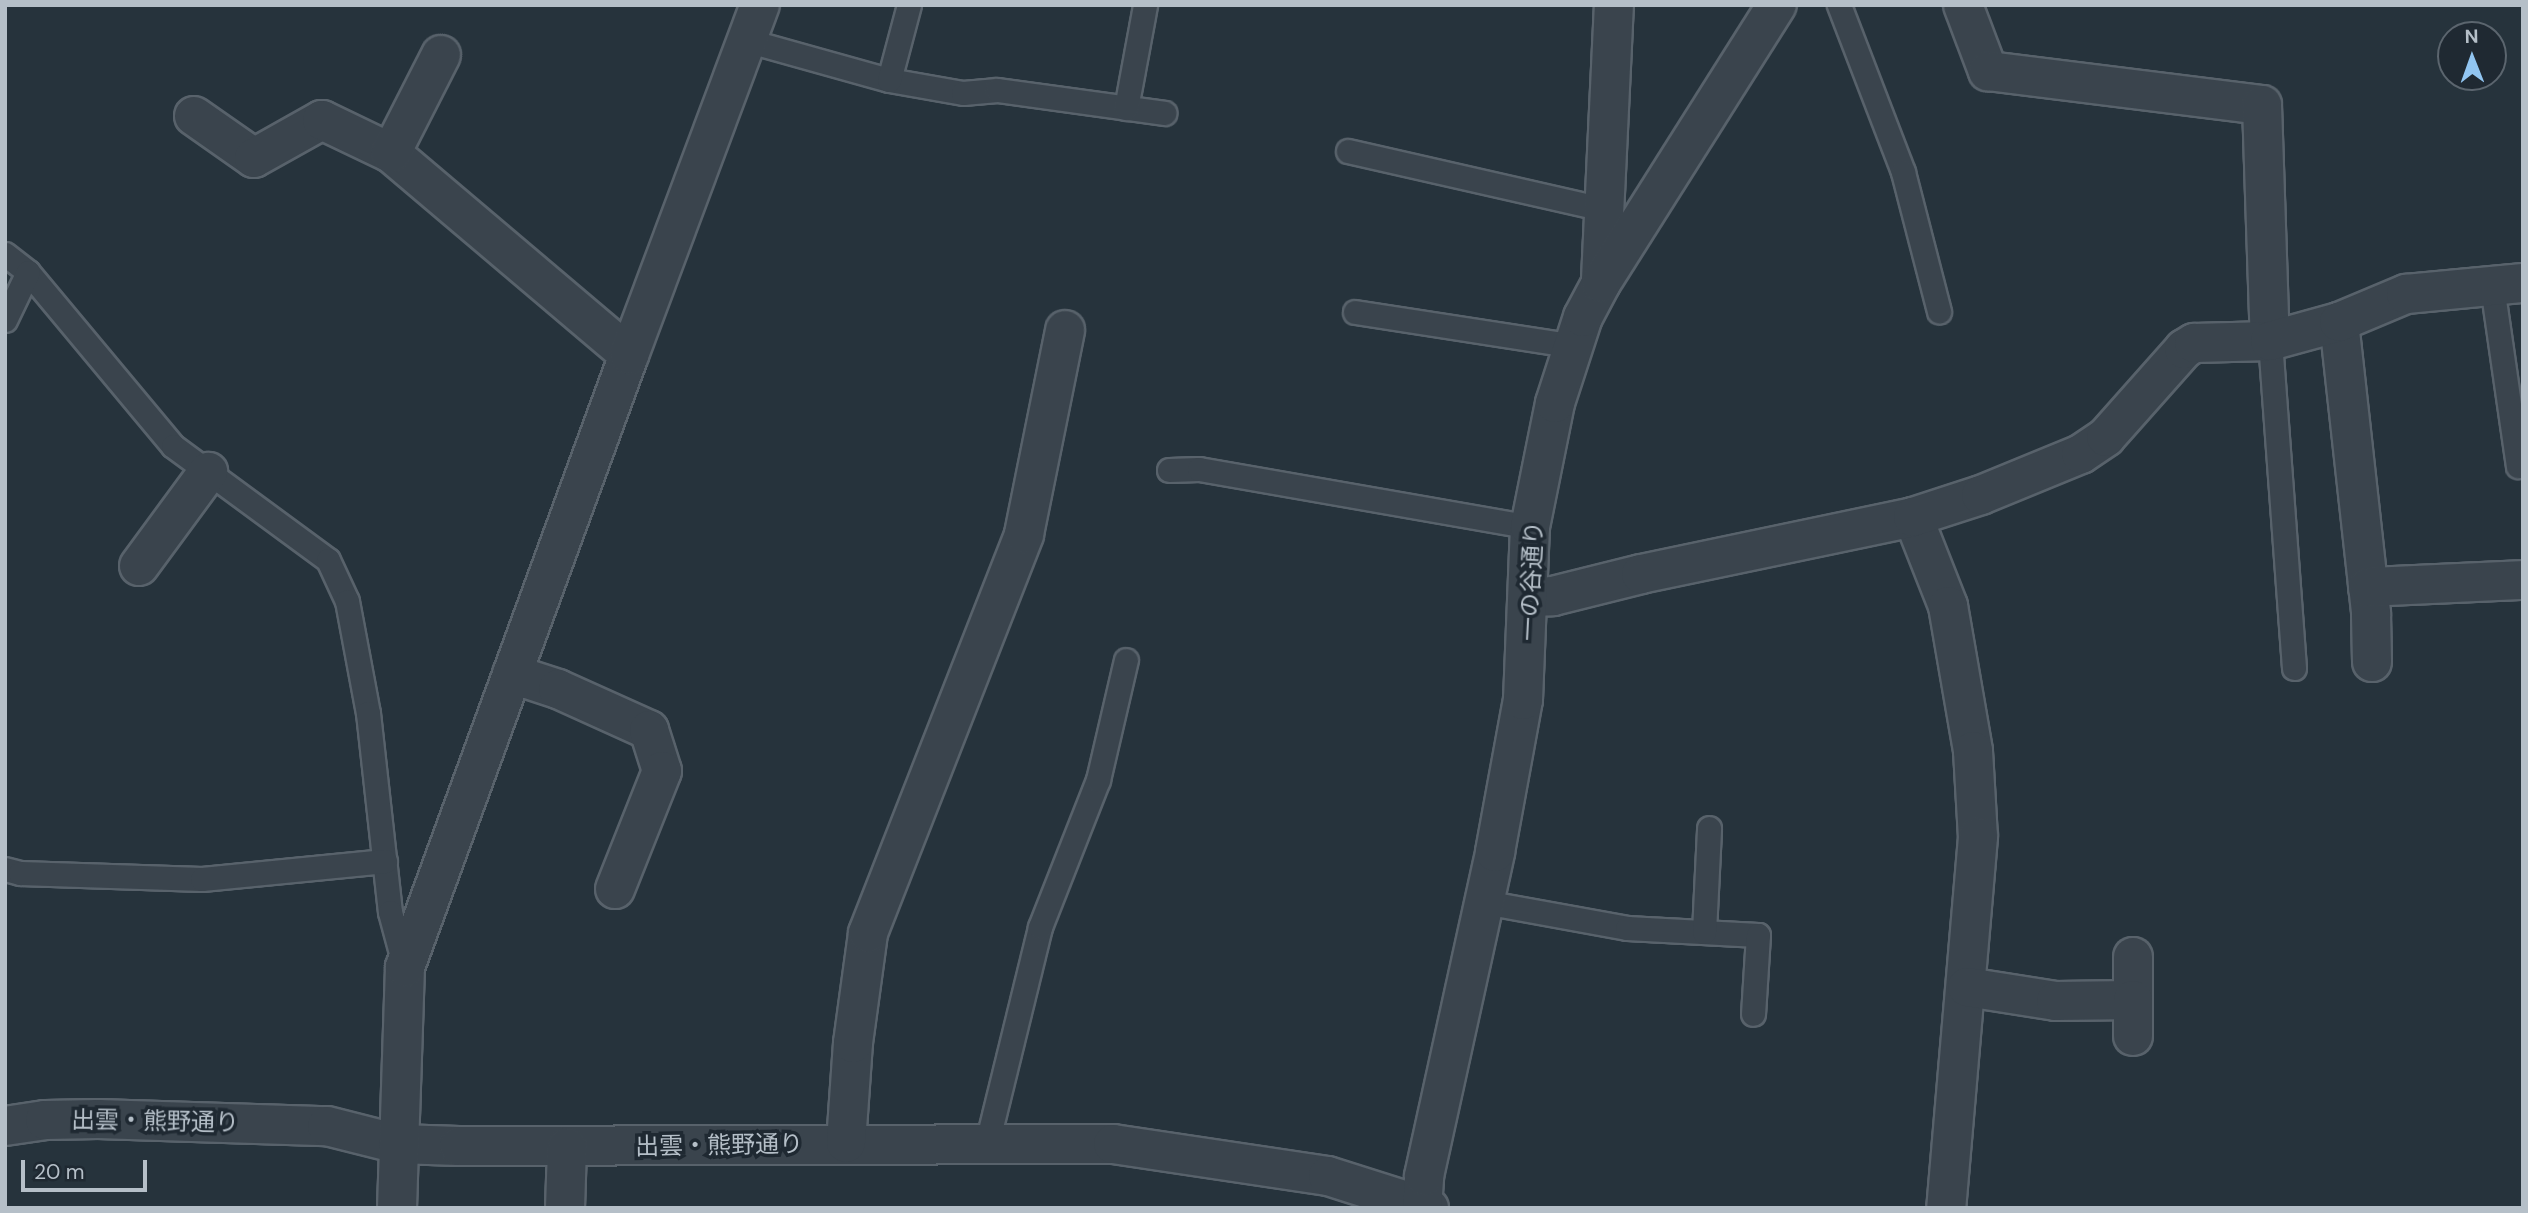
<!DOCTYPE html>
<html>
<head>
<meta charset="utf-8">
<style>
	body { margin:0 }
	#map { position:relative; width:2528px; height:1213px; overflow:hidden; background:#26333c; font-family:"DM Sans","Noto Sans JP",sans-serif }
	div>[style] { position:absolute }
	.roads { filter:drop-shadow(2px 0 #58626b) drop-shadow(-2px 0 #58626b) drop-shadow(0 2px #58626b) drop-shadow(0 -2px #58626b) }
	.lane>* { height:23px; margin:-11.5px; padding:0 11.5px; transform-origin:11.5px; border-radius:11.5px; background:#3a444d }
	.street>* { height:38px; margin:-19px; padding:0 19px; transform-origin:19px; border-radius:19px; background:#3a444d }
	span { translate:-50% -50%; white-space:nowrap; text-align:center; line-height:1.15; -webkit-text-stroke:7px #1f2932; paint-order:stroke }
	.street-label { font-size:24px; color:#b5bfc8 }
	.frame { position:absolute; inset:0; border:7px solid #b5bfc8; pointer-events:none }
	.north { position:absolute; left:2437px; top:21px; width:70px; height:70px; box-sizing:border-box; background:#1f2932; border:2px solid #5b656e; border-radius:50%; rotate:359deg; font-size:19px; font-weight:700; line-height:28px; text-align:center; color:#b5bfc8 }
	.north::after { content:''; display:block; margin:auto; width:24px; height:32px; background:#91c5f1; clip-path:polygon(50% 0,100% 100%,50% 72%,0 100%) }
	.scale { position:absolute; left:21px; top:1160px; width:126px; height:32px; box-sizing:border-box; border:4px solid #b5bfc8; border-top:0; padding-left:9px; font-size:21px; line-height:24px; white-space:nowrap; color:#b5bfc8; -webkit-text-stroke:5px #1f2932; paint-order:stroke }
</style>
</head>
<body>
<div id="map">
	<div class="roads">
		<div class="lane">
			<i style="left:1839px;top:5px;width:179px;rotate:69deg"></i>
			<i style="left:1903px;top:172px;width:144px;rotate:75.5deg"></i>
			<i style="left:749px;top:41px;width:145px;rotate:15.6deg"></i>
			<i style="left:889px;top:80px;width:75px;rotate:10deg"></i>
			<i style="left:963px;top:93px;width:34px;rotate:-5deg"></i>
			<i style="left:997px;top:90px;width:169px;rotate:7.8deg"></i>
			<i style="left:889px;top:80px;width:78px;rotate:-75.1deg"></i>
			<i style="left:1126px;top:108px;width:105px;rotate:-79.5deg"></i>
			<i style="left:1348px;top:151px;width:262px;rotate:12.8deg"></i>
			<i style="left:5px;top:254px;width:29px;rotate:38deg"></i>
			<i style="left:28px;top:272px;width:226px;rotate:50.2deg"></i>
			<i style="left:173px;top:446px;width:192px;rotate:36.3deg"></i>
			<i style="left:328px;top:560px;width:45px;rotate:65.1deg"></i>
			<i style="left:347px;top:601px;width:114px;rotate:79.4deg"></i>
			<i style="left:368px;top:713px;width:200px;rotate:83.7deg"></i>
			<i style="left:390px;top:912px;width:54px;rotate:74.9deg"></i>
			<i style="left:2492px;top:286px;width:182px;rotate:81.8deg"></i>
			<i style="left:1355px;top:312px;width:222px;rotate:8.8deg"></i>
			<i style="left:5px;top:320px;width:53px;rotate:-64.4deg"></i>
			<i style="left:2270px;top:341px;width:328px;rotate:85.8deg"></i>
			<i style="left:1169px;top:470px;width:30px;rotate:-2deg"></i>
			<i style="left:1199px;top:469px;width:336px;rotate:9.9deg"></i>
			<i style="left:5px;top:869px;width:16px;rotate:15deg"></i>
			<i style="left:20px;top:873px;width:182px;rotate:1.9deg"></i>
			<i style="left:202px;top:879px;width:184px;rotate:-5.6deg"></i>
			<i style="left:1484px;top:902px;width:145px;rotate:10.3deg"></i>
			<i style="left:1627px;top:928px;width:131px;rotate:3.1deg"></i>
			<i style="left:1758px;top:935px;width:79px;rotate:93.6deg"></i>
			<i style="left:1704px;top:932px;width:104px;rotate:-87.2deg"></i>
			<i style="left:987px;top:1143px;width:222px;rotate:-76.2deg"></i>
			<i style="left:1040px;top:927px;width:158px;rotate:-68.5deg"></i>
			<i style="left:1098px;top:780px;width:123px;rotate:-76.9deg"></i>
		</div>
		<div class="street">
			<i style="left:1963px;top:5px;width:71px;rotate:69.3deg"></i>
			<i style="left:1988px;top:71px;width:276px;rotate:7.1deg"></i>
			<i style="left:2262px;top:105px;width:236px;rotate:88.1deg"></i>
			<i style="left:194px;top:116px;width:73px;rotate:35deg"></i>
			<i style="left:254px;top:158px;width:78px;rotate:-29.2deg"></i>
			<i style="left:322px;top:120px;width:76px;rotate:25.6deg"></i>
			<i style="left:391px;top:153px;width:312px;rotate:40.3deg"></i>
			<i style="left:391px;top:153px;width:110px;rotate:-63deg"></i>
			<i style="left:1601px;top:279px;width:274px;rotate:-87.3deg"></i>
			<i style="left:2339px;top:322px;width:294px;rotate:83.7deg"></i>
			<i style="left:2371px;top:614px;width:48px;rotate:88.8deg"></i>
			<i style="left:1913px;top:517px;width:96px;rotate:68.5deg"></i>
			<i style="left:1948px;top:606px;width:147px;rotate:80.2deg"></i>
			<i style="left:1973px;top:751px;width:86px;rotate:86.7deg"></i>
			<i style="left:1978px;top:837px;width:372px;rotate:94.9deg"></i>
			<i style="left:139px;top:566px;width:117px;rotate:-53.7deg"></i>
			<i style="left:2368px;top:587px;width:155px;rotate:-2.6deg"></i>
			<i style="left:1529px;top:597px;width:24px;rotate:-2deg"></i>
			<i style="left:1553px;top:596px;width:91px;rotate:-14deg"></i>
			<i style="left:1641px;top:574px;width:278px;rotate:-11.8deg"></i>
			<i style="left:1913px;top:517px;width:71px;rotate:-17.9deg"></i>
			<i style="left:1981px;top:495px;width:108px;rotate:-22.3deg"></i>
			<i style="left:2081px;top:454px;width:30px;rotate:-34deg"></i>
			<i style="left:2106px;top:437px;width:118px;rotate:-48.4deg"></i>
			<i style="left:2184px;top:349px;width:12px;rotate:-31deg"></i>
			<i style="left:2194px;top:343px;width:76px;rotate:-1.5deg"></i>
			<i style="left:2270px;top:341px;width:72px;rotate:-15.4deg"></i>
			<i style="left:2339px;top:322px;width:73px;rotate:-22.7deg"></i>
			<i style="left:2406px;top:294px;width:118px;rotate:-5.4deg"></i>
			<i style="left:512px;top:674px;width:48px;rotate:18.1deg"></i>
			<i style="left:558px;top:689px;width:100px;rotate:24.3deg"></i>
			<i style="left:649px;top:730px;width:43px;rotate:72.4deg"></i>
			<i style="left:662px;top:771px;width:127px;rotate:111.7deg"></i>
			<i style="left:1967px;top:987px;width:90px;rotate:8.9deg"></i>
			<i style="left:2056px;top:1001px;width:77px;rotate:-0.7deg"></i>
			<i style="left:2133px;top:1000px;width:43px;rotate:-90deg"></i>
			<i style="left:2133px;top:1000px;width:36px;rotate:90deg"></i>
			<i style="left:5px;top:1126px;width:40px;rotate:-8.5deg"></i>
			<i style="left:45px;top:1120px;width:53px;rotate:-1.1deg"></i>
			<i style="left:98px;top:1119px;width:229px;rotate:1.8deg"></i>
			<i style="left:327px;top:1126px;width:73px;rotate:14.2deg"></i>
			<i style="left:398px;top:1144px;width:61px;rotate:1.9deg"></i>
			<i style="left:459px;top:1146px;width:654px;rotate:-0.18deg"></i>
			<i style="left:1113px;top:1144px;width:217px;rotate:8.5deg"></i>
			<i style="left:1328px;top:1176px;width:106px;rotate:17.6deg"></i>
			<i style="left:846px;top:1143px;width:100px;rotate:-86deg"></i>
			<i style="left:853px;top:1043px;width:111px;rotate:-82.2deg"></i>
			<i style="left:868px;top:933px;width:428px;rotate:-68.6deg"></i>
			<i style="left:1024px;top:534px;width:208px;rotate:-78.6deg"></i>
			<i style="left:397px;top:1208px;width:241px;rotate:-88.1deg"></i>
			<i style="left:405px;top:967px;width:652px;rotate:-69.9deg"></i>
			<i style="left:629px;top:355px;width:374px;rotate:-69.5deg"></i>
			<i style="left:565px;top:1208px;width:61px;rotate:-88.1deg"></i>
			<i style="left:1422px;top:1208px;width:32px;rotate:-86deg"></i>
			<i style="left:1424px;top:1176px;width:332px;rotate:-77.6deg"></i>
			<i style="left:1495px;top:852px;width:155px;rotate:-79.6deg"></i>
			<i style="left:1523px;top:700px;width:173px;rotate:-87.7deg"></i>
			<i style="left:1530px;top:527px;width:126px;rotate:-78.6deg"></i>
			<i style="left:1555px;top:403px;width:90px;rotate:-72deg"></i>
			<i style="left:1583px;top:317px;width:38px;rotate:-62deg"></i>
			<i style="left:1601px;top:283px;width:329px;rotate:-57.7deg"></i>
		</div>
	</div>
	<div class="street-label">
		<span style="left:1531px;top:581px;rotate:-87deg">一の谷通り</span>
		<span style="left:155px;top:1121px;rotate:1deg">出雲・熊野通り</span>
		<span style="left:719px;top:1145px;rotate:-1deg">出雲・熊野通り</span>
	</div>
	<div class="frame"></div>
	<div class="north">N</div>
	<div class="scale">20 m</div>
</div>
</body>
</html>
